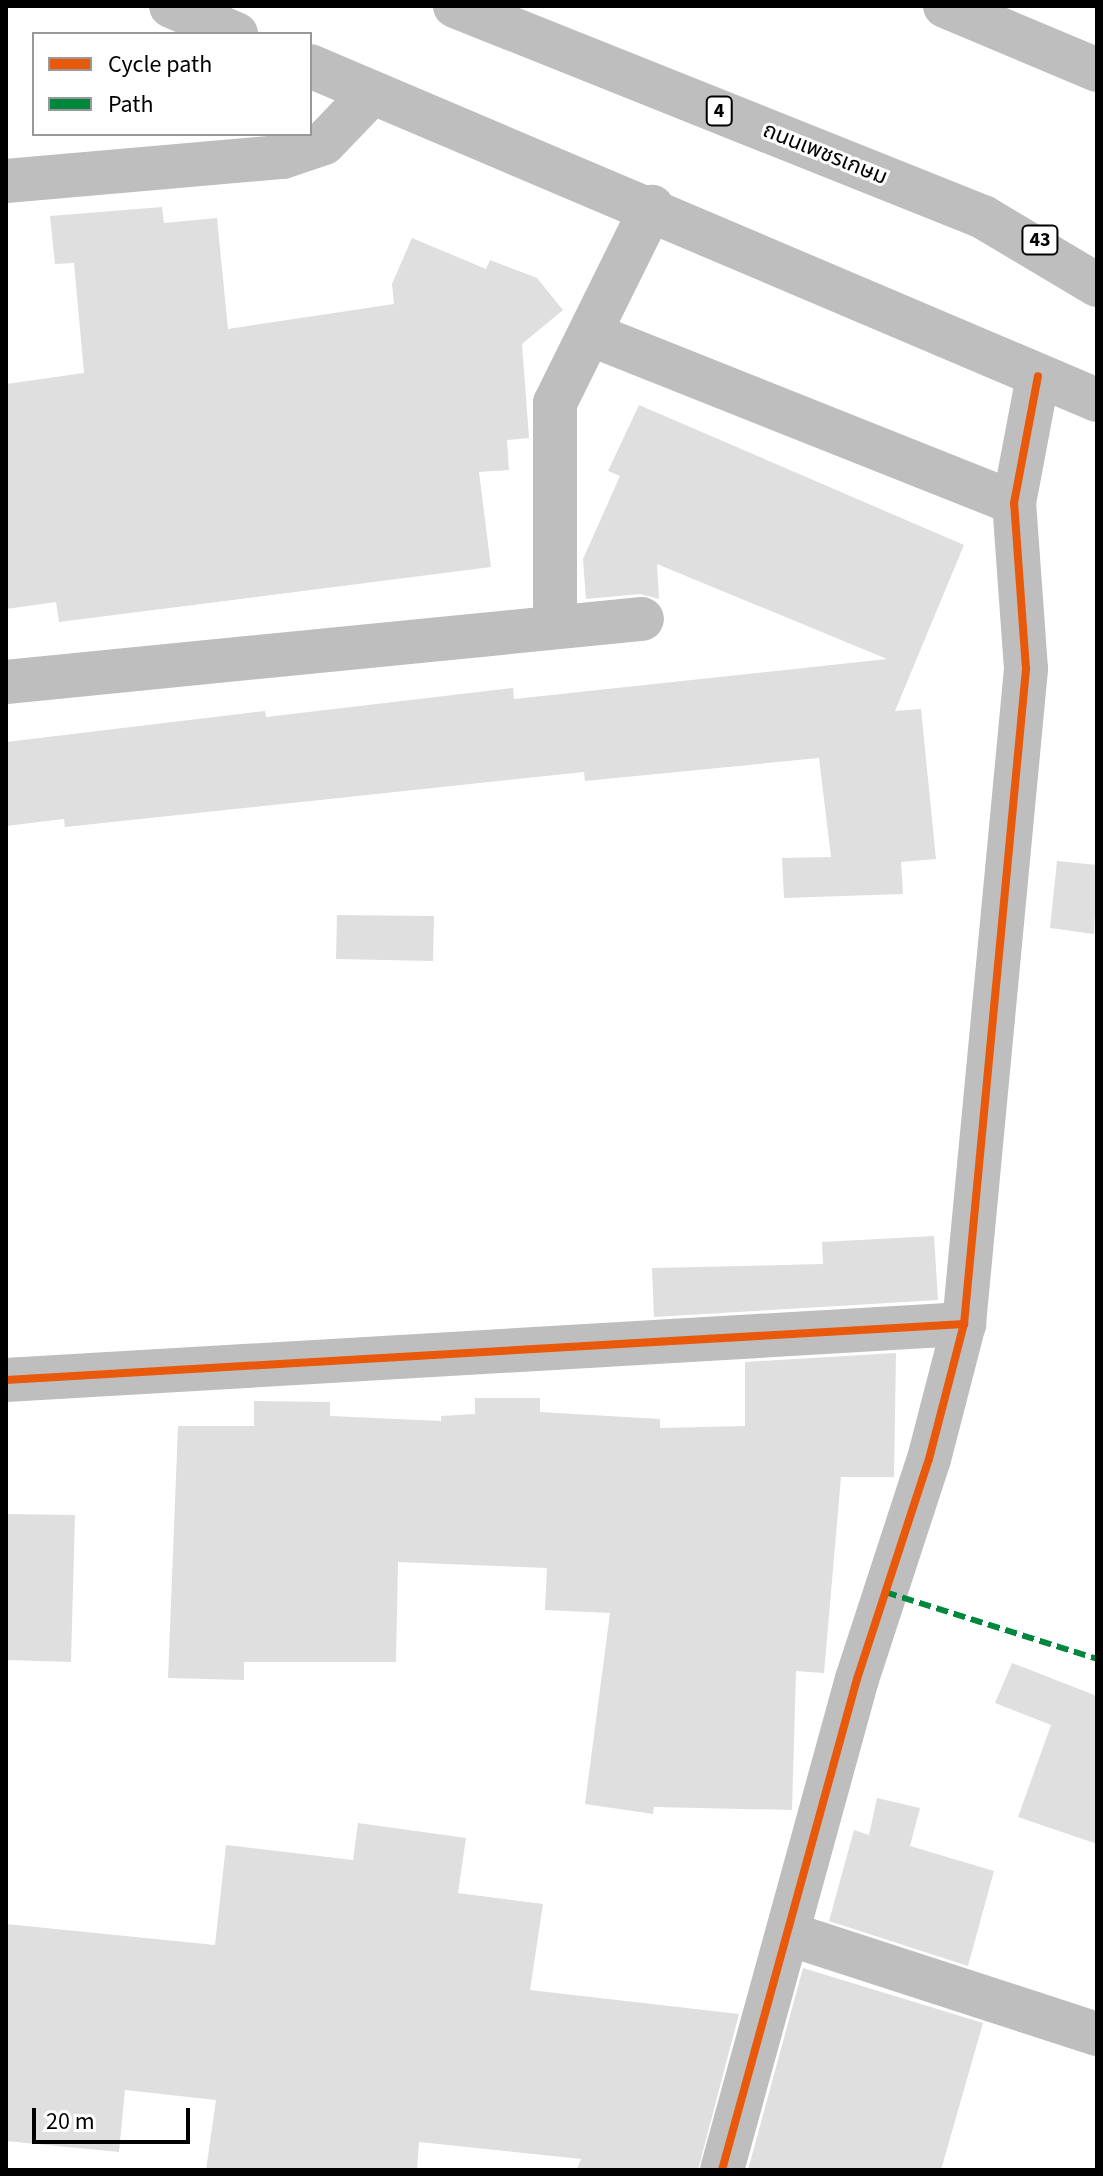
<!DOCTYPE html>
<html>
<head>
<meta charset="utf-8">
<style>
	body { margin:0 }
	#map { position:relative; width:1103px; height:2176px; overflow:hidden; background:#fff; font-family:"Source Sans 3","Noto Sans Thai",sans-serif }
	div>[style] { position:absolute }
	.building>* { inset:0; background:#dfdfdf }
	.minor>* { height:44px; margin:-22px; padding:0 22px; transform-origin:22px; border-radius:22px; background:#bebebe }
	.highway>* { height:44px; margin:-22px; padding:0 22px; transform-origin:22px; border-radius:22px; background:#bebebe }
	.quiet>* { height:6px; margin-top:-3px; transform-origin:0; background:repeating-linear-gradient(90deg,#00873e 0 12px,transparent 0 18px) }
	.cycleway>* { height:8px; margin:-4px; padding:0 4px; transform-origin:4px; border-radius:4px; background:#e8590c }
	span { translate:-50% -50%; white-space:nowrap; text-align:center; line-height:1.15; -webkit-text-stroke:6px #fff; paint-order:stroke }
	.shield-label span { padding:2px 6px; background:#fff; border:2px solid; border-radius:6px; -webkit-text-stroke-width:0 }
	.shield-label { font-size:20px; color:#000; font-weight:700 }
	.street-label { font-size:22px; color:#000 }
	.frame { position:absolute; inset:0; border:8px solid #000; pointer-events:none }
	.legend { position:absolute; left:32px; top:32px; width:280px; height:104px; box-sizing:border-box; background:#fff; border:2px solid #999; margin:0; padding:10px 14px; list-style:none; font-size:24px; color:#000 }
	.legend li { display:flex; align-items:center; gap:16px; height:40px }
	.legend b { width:40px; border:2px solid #999 }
	.scale { position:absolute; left:32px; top:2108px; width:158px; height:36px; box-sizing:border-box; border:4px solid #000; border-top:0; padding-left:10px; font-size:24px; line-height:28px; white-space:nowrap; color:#000; -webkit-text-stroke:6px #fff; paint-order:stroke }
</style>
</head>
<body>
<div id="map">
	<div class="building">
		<i style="clip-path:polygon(162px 207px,164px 223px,217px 218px,228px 329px,394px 304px,392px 284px,412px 238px,486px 269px,490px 260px,537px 278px,563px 310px,522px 344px,529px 438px,507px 440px,509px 470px,479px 472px,491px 567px,59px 622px,56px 602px,6px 609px,6px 384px,84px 373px,74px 263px,55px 264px,50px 216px)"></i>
		<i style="clip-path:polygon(639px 405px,964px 545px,895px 711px,921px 709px,936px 859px,901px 862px,903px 894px,784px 898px,782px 858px,831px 857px,819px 758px,585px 781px,584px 772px,65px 827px,64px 819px,6px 826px,6px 742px,265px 711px,266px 717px,513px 688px,514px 699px,887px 659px,657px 564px,659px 599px,640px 594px,586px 599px,583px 559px,620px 476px,608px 471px)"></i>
		<i style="clip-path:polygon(1057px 861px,1097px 865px,1094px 934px,1050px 928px)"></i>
		<i style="clip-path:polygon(337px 915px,434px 916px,433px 961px,336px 959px)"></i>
		<i style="clip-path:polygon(934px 1236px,938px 1300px,654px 1317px,652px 1268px,823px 1264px,822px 1242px)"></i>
		<i style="clip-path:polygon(896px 1353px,894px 1477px,841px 1477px,824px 1673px,796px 1671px,792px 1810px,654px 1807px,653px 1814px,585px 1804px,610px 1613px,545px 1610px,547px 1568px,398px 1562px,396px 1662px,244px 1662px,244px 1680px,168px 1678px,178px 1426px,254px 1426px,254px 1401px,330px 1402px,330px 1416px,441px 1421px,441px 1416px,475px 1414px,475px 1398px,540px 1398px,540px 1412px,660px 1419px,660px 1428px,745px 1426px,745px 1362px)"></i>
		<i style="clip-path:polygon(6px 1514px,75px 1515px,71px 1662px,6px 1660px)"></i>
		<i style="clip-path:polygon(1012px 1663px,1097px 1696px,1097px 1844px,1018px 1817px,1051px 1725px,995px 1703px)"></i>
		<i style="clip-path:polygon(877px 1798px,920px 1808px,910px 1846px,994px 1871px,968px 1966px,829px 1921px,854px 1830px,869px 1835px)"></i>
		<i style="clip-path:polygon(358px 1823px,466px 1838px,458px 1893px,543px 1904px,530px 1990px,739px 2014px,698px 2170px,577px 2170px,581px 2159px,419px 2142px,417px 2170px,206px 2170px,216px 2100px,125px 2090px,119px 2152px,6px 2141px,6px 1924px,215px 1945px,226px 1845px,353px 1860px)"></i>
		<i style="clip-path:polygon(803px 1968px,983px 2023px,941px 2170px,748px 2170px)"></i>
	</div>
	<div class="minor">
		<i style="left:6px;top:181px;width:278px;rotate:-5deg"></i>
		<i style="left:283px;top:157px;width:43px;rotate:-18.9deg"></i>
		<i style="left:324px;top:143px;width:69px;rotate:-46.2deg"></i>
		<i style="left:590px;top:334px;width:456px;rotate:21.7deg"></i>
		<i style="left:555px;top:623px;width:220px;rotate:-90deg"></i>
		<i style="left:555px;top:403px;width:219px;rotate:-63.7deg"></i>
		<i style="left:6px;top:682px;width:639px;rotate:-5.66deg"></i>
		<i style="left:6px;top:1380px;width:960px;rotate:-3.35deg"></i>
		<i style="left:789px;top:1934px;width:324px;rotate:18deg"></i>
		<i style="left:722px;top:2170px;width:509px;rotate:-74.63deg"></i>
		<i style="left:857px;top:1679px;width:231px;rotate:-71.9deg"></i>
		<i style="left:929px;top:1459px;width:139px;rotate:-75.5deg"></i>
		<i style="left:964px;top:1324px;width:658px;rotate:-84.59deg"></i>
		<i style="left:1026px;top:669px;width:166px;rotate:-94.1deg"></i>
		<i style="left:1014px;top:503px;width:129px;rotate:-79.3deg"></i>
	</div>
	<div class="highway">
		<i style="left:171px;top:6px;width:71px;rotate:23.3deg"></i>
		<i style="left:455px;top:6px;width:569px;rotate:21.78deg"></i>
		<i style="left:983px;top:217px;width:133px;rotate:30.8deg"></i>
		<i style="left:945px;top:6px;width:165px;rotate:22.8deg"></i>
		<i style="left:310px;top:66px;width:855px;rotate:23deg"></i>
	</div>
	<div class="quiet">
		<i style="left:885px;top:1592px;width:222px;rotate:17.5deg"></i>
	</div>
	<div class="cycleway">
		<i style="left:6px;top:1380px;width:960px;rotate:-3.35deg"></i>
		<i style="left:722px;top:2170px;width:509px;rotate:-74.63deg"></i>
		<i style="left:857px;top:1679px;width:231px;rotate:-71.9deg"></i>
		<i style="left:929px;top:1459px;width:139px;rotate:-75.5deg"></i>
		<i style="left:964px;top:1324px;width:658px;rotate:-84.59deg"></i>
		<i style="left:1026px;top:669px;width:166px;rotate:-94.1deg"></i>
		<i style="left:1014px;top:503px;width:129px;rotate:-79.3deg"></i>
	</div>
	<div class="shield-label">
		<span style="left:719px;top:111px">4</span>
		<span style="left:1040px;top:240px">43</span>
	</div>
	<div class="street-label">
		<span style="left:825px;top:154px;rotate:22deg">ถนนเพชรเกษม</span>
	</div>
	<div class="frame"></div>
	<ul class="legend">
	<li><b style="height:10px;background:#e8590c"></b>Cycle path</li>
	<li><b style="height:10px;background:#00873e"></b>Path</li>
	</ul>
	<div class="scale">20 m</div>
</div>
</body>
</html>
